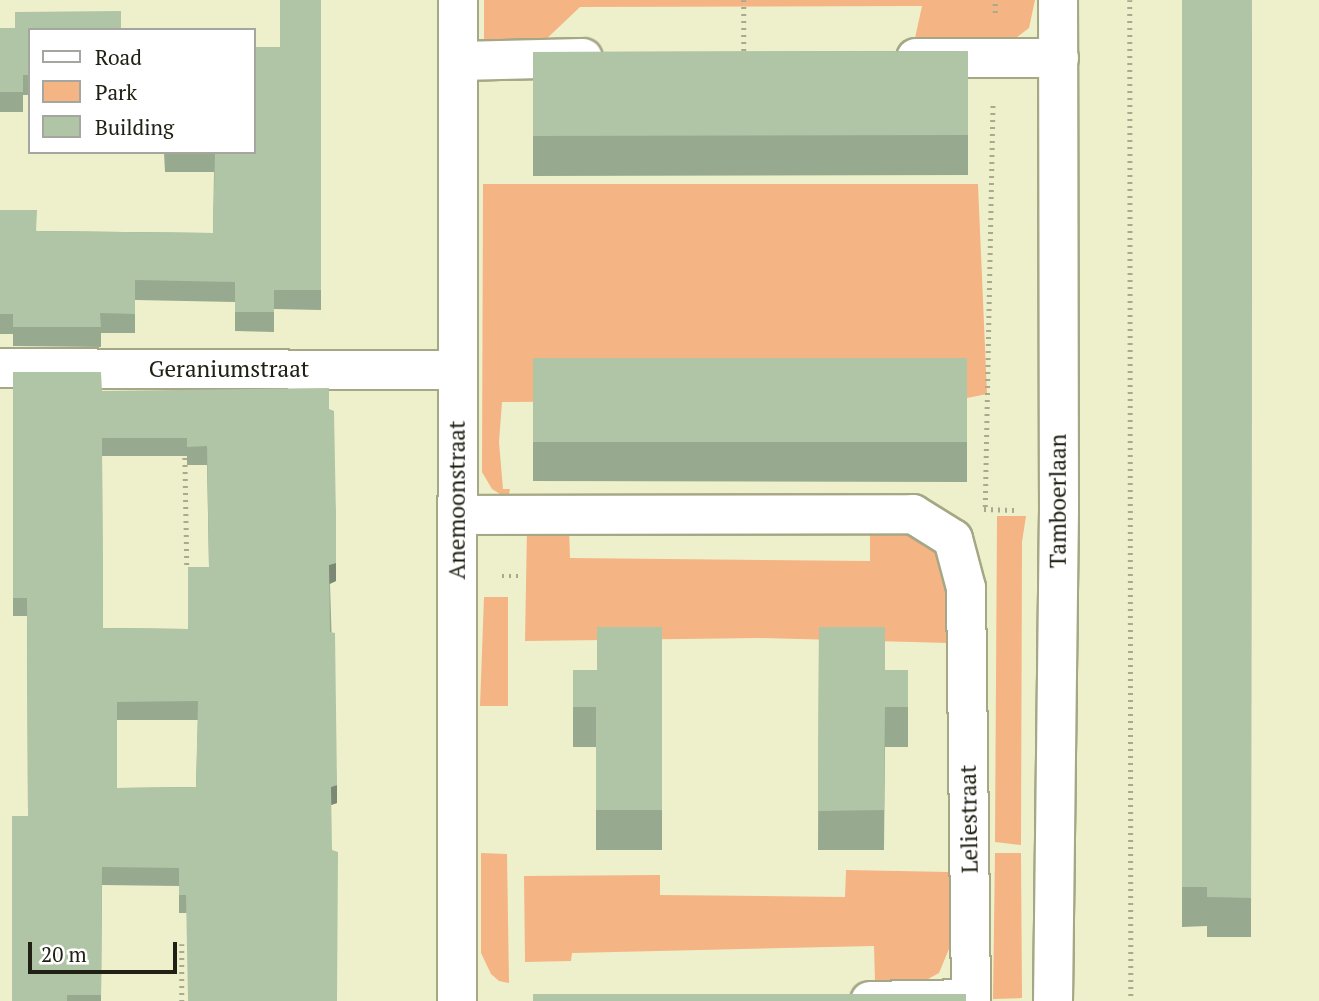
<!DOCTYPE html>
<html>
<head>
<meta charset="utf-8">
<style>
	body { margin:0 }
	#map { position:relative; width:1319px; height:1001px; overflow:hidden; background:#eef0cc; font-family:"PT Serif",serif }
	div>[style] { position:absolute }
	.green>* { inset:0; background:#f5b483 }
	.path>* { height:4.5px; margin-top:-2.25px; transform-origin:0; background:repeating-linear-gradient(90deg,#a8a98d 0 2px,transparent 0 7px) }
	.roads { filter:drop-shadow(2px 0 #a5a785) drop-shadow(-2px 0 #a5a785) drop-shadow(0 2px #a5a785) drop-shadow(0 -2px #a5a785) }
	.street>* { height:38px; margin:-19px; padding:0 19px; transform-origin:19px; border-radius:19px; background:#fff }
	.wall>* { inset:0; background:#97a98f }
	.shaded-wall>* { inset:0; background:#7b8974 }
	.building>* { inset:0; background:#b0c4a6 }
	span { translate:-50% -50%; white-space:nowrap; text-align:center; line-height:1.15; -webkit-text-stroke:5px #fff; paint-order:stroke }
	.street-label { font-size:23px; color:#202114 }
	.legend { position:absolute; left:28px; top:28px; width:228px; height:126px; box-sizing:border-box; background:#fff; border:2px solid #a6a6a1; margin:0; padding:9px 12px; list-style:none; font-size:21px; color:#202114 }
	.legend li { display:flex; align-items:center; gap:14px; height:35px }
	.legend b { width:35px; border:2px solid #a6a6a1 }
	.scale { position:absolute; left:28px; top:942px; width:149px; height:32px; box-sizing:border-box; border:4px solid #202114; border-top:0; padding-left:9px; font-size:21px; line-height:24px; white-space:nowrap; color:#202114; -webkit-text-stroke:5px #fff; paint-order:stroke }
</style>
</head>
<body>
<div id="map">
	<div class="green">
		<i style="clip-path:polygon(484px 0,1035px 0,1029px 28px,1008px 44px,915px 38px,922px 6px,580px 7px,540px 45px,484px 45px)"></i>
		<i style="clip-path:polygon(483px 184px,978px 184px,987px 394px,967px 398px,502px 402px,499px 442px,503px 489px,510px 489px,508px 499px,492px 489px,482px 472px)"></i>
		<i style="clip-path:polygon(997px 516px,1026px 516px,1022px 542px,1021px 845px,995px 842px)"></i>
		<i style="clip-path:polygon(870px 526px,897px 528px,935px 545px,948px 565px,949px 643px,759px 638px,525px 641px,527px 527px,569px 527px,570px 558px,870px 561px)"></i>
		<i style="clip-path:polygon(484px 597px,508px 597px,508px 706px,480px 706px)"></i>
		<i style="clip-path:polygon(481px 853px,507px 854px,509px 983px,499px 981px,491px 974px,481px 953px)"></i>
		<i style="clip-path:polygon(995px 853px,1021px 853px,1022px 998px,993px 999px)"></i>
		<i style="clip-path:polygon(846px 870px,949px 872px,949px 949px,939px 973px,919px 984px,885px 987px,875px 982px,874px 946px,572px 953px,571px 961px,525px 962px,524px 876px,660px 875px,660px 895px,845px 897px)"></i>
	</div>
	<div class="path">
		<i style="left:744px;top:0;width:57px;rotate:90deg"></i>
		<i style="left:1130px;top:0;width:1001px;rotate:89.94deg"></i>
		<i style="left:995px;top:13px;width:13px;rotate:-90deg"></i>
		<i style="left:185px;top:451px;width:115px;rotate:89deg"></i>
		<i style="left:985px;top:507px;width:405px;rotate:-88.9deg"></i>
		<i style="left:984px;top:509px;width:30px;rotate:2deg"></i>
		<i style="left:502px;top:576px;width:17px"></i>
		<i style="left:182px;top:944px;width:57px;rotate:90deg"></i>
	</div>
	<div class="roads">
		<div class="street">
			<i style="left:916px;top:58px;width:143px"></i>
			<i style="left:459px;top:61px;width:124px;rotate:-1.4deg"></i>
			<i style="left:0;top:368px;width:458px;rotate:0.3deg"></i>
			<i style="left:457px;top:515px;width:456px;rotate:-0.1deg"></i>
			<i style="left:913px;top:514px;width:47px;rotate:32deg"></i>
			<i style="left:953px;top:539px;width:51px;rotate:75.1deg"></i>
			<i style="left:966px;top:588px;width:411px;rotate:89.3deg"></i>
			<i style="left:971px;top:999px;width:101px;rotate:178.9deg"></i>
			<i style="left:457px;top:1001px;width:1001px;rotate:-89.94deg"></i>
			<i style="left:1053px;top:1001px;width:490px;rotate:-89.3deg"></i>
			<i style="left:1059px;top:511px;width:511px;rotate:-90.11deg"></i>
		</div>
	</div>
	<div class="wall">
		<i style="clip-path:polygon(321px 0,321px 310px,274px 309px,274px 332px,235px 331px,235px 302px,135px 300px,135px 333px,101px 333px,101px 347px,13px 346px,13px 334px,0 334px,0 210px,37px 231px,213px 233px,214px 172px,165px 172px,164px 152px,280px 47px)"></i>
		<i style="clip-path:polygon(1182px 0,1252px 0,1251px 937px,1207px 937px,1207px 926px,1182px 927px)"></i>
		<i style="clip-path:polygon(0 28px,30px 30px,30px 95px,23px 95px,23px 112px,0 112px)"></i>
		<i style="clip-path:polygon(968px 51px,968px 175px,533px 176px,533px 52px)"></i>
		<i style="clip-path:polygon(533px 358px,967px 358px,967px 482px,533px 481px)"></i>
		<i style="clip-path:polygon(evenodd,13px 372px,102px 391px,329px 409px,336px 518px,336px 581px,330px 584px,337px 803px,331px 805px,186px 913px,179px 913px,179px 886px,102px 885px,101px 1001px,12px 1001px,28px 816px,27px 616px,13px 616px,13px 372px,102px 456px,187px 456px,187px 465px,207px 465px,209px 567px,188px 629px,103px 628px,102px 456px,13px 372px,117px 720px,198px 720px,196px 787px,117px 788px,117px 720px)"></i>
		<i style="clip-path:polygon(662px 627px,662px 850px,596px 850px,596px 747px,573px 747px,573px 707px,597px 670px)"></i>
		<i style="clip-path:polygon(819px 627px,885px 670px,908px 670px,908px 747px,885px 747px,884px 850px,818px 850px)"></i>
	</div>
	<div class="shaded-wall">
		<i style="clip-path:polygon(336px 563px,336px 581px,329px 584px,329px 565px)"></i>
		<i style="clip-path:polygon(337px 785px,337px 803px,331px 805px,331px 787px)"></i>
	</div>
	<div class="building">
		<i style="clip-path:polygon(280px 0,321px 0,321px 290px,274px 290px,274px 312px,235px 312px,235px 282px,135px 280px,135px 314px,100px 313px,101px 327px,13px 327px,13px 314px,0 314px,0 210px,37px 210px,36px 231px,213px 233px,215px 153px,165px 152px,254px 152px,254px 47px,280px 47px)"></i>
		<i style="clip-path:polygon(1182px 0,1252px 0,1251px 898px,1207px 897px,1207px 887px,1182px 887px)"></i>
		<i style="clip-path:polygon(121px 11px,121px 29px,163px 29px,163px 30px,30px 30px,30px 75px,23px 75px,23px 92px,0 92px,0 28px,15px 28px,15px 12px)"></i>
		<i style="clip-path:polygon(968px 51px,968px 135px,533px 136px,533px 52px)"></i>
		<i style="clip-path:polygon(533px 358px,967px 358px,967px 442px,533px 442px)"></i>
		<i style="clip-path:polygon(evenodd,13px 372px,101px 372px,102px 391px,329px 388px,329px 409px,334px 411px,336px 518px,336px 563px,329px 565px,330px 632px,335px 633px,337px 785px,331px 787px,332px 850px,338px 852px,337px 1001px,188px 1001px,186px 895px,179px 895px,179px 868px,102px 867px,101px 995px,67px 995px,67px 1001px,12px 1001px,12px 816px,28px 816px,27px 598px,13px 598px,13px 372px,102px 438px,187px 438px,187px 447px,207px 446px,209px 567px,188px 567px,188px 629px,103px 628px,102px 438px,13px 372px,198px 701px,196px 787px,117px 788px,117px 702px,198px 701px)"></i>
		<i style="clip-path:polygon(597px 627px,662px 627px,662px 810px,596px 810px,596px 707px,573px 707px,573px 670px,597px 670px)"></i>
		<i style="clip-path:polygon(819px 627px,885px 627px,885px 670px,908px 670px,908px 707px,885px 707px,884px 810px,818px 811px)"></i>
		<i style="clip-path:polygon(533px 994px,966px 994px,966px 1001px,533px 1001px)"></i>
	</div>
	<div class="street-label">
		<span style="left:229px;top:369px">Geraniumstraat</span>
		<span style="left:457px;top:500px;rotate:-90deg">Anemoonstraat</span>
		<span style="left:1058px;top:501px;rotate:-90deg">Tamboerlaan</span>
		<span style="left:969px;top:819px;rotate:-91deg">Leliestraat</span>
	</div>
	<ul class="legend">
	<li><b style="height:9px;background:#fff"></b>Road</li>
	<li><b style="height:19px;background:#f5b483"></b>Park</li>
	<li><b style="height:19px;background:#b0c4a6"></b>Building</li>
	</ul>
	<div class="scale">20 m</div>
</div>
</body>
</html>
